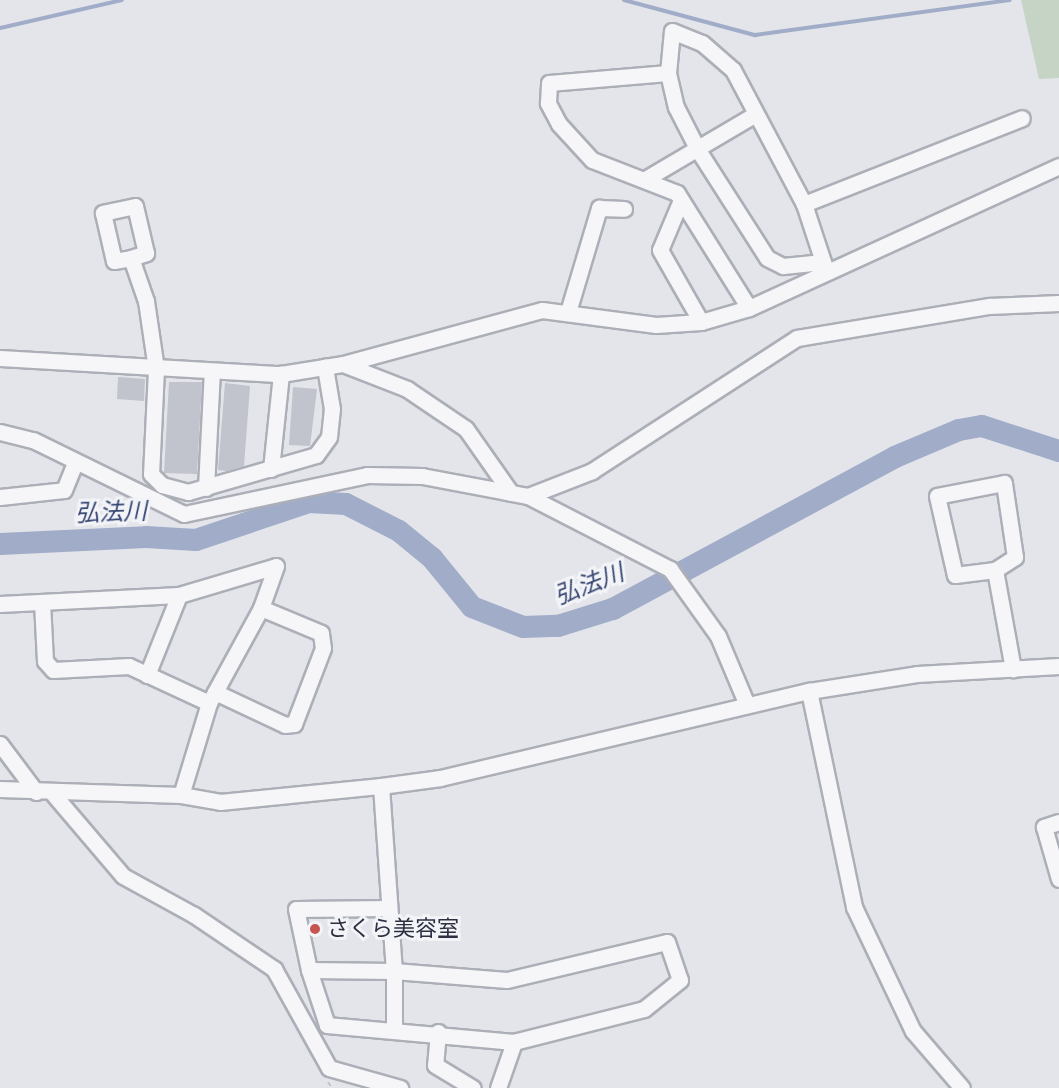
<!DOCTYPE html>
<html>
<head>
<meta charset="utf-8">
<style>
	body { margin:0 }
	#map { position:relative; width:1059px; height:1088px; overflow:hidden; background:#e3e5ea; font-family:Jost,"Noto Sans JP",sans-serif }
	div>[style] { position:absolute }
	.green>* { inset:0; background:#c6d4c5 }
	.stream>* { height:4px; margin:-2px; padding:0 2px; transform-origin:2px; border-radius:2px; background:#a1acc8 }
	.river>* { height:22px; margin:-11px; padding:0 11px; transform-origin:11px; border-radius:11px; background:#a1acc8 }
	.building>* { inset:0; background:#c1c3cd }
	.path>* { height:2px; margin-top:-1px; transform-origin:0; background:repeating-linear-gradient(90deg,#c1c3c9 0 4.5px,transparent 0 9px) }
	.roads { filter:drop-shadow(2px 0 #acafb7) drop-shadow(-2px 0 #acafb7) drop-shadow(0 2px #acafb7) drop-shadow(0 -2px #acafb7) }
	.minor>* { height:15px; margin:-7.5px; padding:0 7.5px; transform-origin:7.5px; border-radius:7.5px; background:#f6f6f9 }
	.dots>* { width:16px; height:16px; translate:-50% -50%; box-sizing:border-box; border:3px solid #f3f4f8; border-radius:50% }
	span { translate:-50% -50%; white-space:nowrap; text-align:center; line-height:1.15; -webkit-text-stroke:6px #f3f4f8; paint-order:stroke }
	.poi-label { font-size:22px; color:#2c3041 }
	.left { translate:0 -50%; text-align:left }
	.water-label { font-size:24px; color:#384873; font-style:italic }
</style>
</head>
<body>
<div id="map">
	<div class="green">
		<i style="clip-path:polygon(1021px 0,1059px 0,1059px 78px,1039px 79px)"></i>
	</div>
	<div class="stream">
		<i style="left:624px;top:0;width:136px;rotate:15deg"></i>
		<i style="left:755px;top:35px;width:257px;rotate:-7.8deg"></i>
		<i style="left:0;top:28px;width:125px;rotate:-12.9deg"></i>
	</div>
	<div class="river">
		<i style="left:0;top:544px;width:146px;rotate:-2.7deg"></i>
		<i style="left:146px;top:537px;width:50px;rotate:3.4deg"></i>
		<i style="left:196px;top:540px;width:119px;rotate:-18.6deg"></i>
		<i style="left:309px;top:502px;width:37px;rotate:3deg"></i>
		<i style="left:346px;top:504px;width:59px;rotate:27deg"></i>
		<i style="left:399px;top:531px;width:43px;rotate:39.3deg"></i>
		<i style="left:432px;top:558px;width:63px;rotate:50.8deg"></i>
		<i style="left:472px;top:607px;width:55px;rotate:21.4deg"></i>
		<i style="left:523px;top:627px;width:35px;rotate:-2deg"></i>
		<i style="left:558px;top:626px;width:58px;rotate:-17.2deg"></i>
		<i style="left:613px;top:609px;width:320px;rotate:-28.3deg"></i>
		<i style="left:895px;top:457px;width:69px;rotate:-22.9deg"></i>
		<i style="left:959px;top:430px;width:23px;rotate:-10deg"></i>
		<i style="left:982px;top:426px;width:81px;rotate:18deg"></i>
	</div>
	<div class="building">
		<i style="clip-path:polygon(118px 377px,145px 379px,144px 401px,117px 399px)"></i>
		<i style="clip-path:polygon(169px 382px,202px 382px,197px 474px,164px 473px)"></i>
		<i style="clip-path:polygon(225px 383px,250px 386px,244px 466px,227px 471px,218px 470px)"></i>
		<i style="clip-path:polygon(293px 387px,317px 389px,310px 446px,289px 445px)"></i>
	</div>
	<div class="path">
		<i style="left:328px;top:1082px;width:7px;rotate:56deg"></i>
	</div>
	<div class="roads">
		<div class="minor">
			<i style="left:668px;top:73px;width:35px;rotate:77deg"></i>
			<i style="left:676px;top:107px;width:48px;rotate:62.9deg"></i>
			<i style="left:698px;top:150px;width:128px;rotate:57.4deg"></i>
			<i style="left:767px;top:258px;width:18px;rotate:27deg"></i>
			<i style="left:783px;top:266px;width:40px;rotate:-5.7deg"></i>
			<i style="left:647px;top:178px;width:124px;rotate:-30.5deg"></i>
			<i style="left:681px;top:200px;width:54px;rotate:112.8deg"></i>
			<i style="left:660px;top:250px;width:83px;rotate:60.3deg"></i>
			<i style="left:804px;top:204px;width:234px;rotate:-21.5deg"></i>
			<i style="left:131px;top:258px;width:16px;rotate:-18deg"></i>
			<i style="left:146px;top:253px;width:48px;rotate:-103.2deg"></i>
			<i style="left:135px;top:206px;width:33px;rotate:168deg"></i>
			<i style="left:103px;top:213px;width:49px;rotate:77.1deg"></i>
			<i style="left:114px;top:261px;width:17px;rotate:-10deg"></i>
			<i style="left:131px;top:258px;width:46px;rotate:70.8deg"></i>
			<i style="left:146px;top:301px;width:69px;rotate:81.6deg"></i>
			<i style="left:156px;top:369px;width:105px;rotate:92.7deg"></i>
			<i style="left:151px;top:474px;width:16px;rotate:45deg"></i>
			<i style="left:162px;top:485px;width:27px;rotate:15deg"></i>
			<i style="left:188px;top:492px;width:133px;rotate:-16.1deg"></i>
			<i style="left:316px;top:455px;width:22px;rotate:-54deg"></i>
			<i style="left:329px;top:437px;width:28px;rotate:-84deg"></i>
			<i style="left:332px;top:409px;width:43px;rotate:-99.5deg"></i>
			<i style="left:749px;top:308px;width:136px;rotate:-122.1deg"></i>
			<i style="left:677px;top:193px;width:91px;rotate:-158.8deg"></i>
			<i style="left:592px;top:160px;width:49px;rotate:-132.5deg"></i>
			<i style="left:559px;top:124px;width:24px;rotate:-118deg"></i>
			<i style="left:548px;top:103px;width:20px;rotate:-87deg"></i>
			<i style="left:549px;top:83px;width:119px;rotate:-4.8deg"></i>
			<i style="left:668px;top:73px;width:42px;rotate:-84.6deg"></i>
			<i style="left:672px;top:31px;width:32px;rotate:22deg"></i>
			<i style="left:702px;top:43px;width:41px;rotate:41.1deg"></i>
			<i style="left:733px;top:70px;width:152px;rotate:62.1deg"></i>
			<i style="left:804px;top:204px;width:71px;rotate:71.8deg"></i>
			<i style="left:568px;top:312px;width:109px;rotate:-73.4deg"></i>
			<i style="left:599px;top:208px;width:25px;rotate:2deg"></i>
			<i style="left:0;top:358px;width:281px;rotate:3.3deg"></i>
			<i style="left:281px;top:374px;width:63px;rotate:-9.2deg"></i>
			<i style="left:343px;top:364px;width:206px;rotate:-15.2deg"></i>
			<i style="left:542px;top:310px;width:115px;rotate:7.5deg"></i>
			<i style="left:656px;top:325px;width:45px;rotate:-3.8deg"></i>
			<i style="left:701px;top:322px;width:50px;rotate:-16.3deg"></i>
			<i style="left:749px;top:308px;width:341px;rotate:-24.6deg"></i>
			<i style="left:343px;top:364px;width:69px;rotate:21.3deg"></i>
			<i style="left:407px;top:389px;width:71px;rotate:34.1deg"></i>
			<i style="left:466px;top:429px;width:78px;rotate:54.9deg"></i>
			<i style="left:0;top:432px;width:34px;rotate:14deg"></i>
			<i style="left:33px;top:440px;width:168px;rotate:26.1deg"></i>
			<i style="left:184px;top:514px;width:187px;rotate:-12deg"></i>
			<i style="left:367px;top:475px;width:55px;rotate:1deg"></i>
			<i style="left:422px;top:476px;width:108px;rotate:10.7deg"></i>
			<i style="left:528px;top:496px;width:69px;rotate:-21.3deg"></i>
			<i style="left:592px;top:471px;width:244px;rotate:-33deg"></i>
			<i style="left:797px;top:338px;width:195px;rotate:-9.5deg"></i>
			<i style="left:989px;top:306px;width:70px;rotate:-2.5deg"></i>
			<i style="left:271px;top:469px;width:96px;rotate:-84deg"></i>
			<i style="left:206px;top:488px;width:117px;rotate:-87.1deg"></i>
			<i style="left:528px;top:496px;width:160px;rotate:27.2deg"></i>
			<i style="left:670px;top:569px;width:82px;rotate:54.4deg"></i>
			<i style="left:718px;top:636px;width:75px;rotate:67.2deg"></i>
			<i style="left:0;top:497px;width:64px;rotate:-6.2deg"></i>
			<i style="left:64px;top:490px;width:29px;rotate:-68deg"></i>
			<i style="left:995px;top:570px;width:24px;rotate:-33deg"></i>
			<i style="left:1015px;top:557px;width:75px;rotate:-98.5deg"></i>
			<i style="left:1004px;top:483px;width:68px;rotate:169deg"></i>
			<i style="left:937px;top:496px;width:81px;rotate:77.2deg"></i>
			<i style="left:955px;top:575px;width:40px;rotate:-7.1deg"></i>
			<i style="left:995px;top:570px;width:101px;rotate:79.7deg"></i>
			<i style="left:42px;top:602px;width:59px;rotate:87.1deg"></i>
			<i style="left:45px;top:661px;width:12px;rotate:48deg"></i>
			<i style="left:53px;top:670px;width:76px;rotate:-3deg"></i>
			<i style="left:129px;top:666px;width:88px;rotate:24.8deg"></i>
			<i style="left:0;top:604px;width:179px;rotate:-2.9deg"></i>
			<i style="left:179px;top:595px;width:101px;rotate:-16.6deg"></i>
			<i style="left:276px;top:566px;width:45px;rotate:109.7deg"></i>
			<i style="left:261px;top:608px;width:108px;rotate:118.7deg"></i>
			<i style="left:209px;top:703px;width:96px;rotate:106.9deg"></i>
			<i style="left:147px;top:675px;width:86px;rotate:-68.2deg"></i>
			<i style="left:809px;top:691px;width:221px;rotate:78.2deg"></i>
			<i style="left:854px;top:907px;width:137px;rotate:64.6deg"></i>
			<i style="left:913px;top:1031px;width:75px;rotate:49.3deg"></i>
			<i style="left:215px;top:692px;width:77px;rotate:25.2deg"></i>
			<i style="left:285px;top:725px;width:9px;rotate:-6deg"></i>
			<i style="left:294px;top:724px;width:81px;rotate:-69.1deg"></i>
			<i style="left:323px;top:648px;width:15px;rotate:-98deg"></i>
			<i style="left:321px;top:633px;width:65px;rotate:-157.4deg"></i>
			<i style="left:0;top:744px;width:60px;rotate:53.1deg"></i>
			<i style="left:381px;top:786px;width:185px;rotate:86deg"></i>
			<i style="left:394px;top:971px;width:113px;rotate:4.6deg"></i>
			<i style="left:507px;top:980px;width:164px;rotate:-13.4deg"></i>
			<i style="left:667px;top:942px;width:40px;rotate:71.1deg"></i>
			<i style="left:680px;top:980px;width:46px;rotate:141.1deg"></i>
			<i style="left:644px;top:1009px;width:134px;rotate:165.8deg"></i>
			<i style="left:514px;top:1042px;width:188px;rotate:-174.8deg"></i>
			<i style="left:327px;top:1025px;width:58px;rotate:-108.1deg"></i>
			<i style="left:309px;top:970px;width:85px;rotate:0.7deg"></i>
			<i style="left:394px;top:971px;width:59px;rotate:90deg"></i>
			<i style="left:0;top:789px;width:181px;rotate:1.9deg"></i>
			<i style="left:181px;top:795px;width:40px;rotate:10deg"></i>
			<i style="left:220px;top:802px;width:162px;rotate:-5.7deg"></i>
			<i style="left:381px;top:786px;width:60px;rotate:-7.7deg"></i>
			<i style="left:440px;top:778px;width:379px;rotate:-13.3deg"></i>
			<i style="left:809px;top:691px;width:109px;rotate:-8.9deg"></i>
			<i style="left:917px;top:674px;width:142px;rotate:-3.2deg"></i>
			<i style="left:54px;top:795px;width:106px;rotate:49.6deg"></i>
			<i style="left:123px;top:876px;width:81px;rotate:28.8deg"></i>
			<i style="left:194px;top:915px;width:97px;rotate:34deg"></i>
			<i style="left:274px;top:969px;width:113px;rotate:60.9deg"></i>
			<i style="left:329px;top:1068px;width:74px;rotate:15.7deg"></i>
			<i style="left:1059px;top:822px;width:16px;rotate:162deg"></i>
			<i style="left:1044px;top:827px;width:54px;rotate:73.9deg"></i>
			<i style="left:309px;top:970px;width:62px;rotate:-102deg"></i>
			<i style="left:296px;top:909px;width:93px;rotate:-0.6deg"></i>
			<i style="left:438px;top:1032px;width:33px;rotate:95deg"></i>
			<i style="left:435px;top:1065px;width:44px;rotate:31.2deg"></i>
			<i style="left:498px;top:1088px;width:49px;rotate:-70.8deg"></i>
		</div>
	</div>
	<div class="dots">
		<i style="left:315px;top:929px;background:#c65551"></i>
	</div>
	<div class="poi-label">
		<span class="left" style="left:327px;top:929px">さくら美容室</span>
	</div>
	<div class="water-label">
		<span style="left:111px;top:512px;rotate:-2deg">弘法川</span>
		<span style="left:589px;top:584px;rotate:-21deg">弘法川</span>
	</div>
</div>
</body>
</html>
